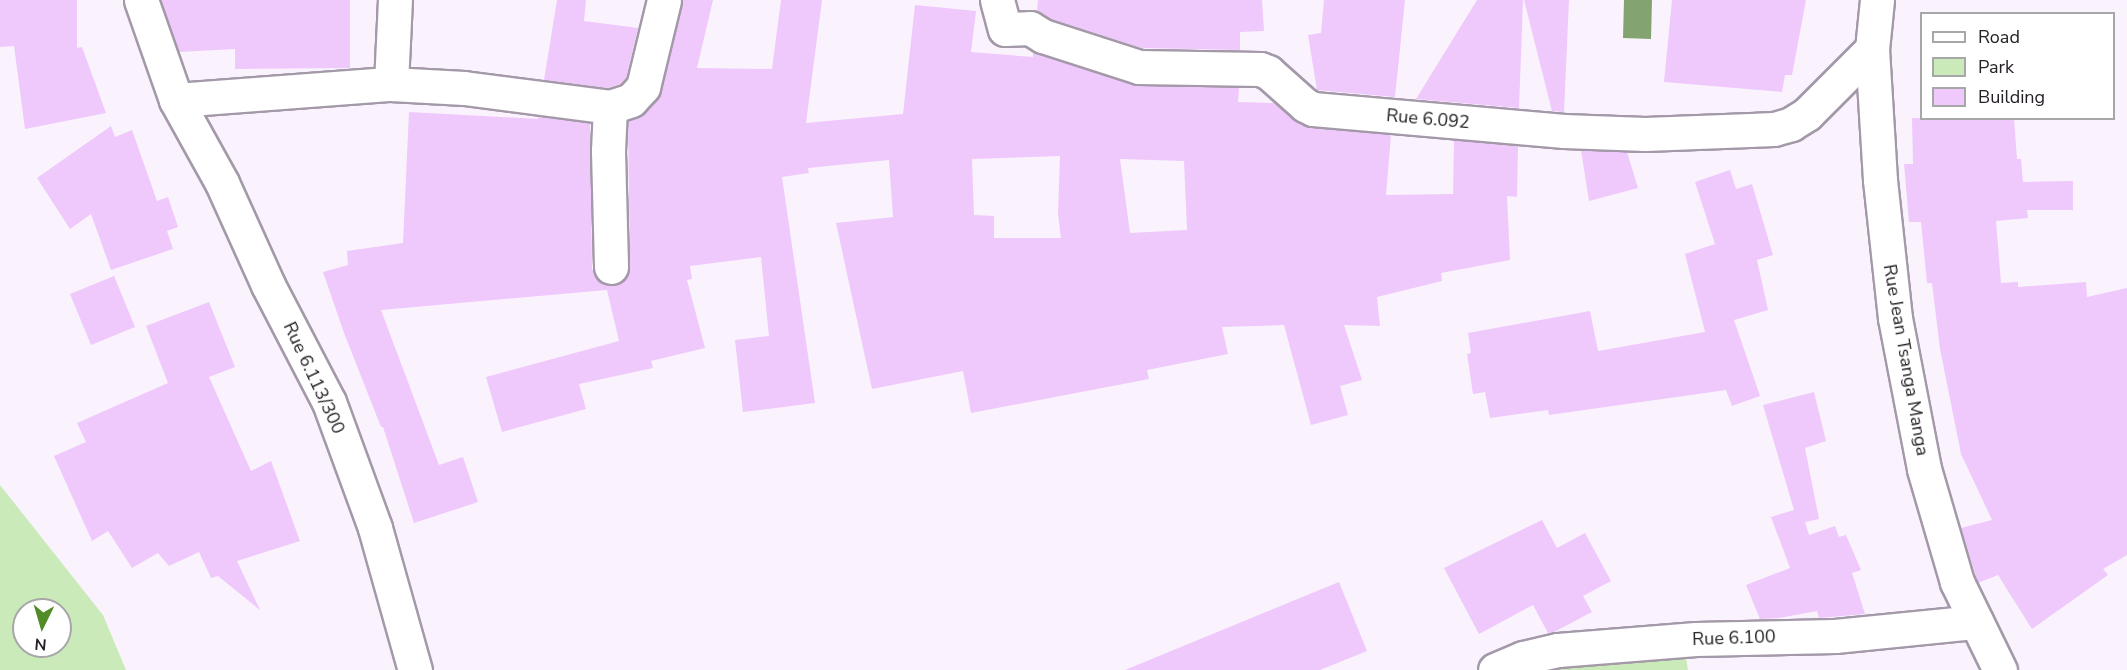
<!DOCTYPE html>
<html>
<head>
<meta charset="utf-8">
<style>
	body { margin:0 }
	#map { position:relative; width:2127px; height:670px; overflow:hidden; background:#faf3fd; font-family:"Nunito Sans",sans-serif }
	div>[style] { position:absolute }
	.green>* { inset:0; background:#caebb9 }
	.water>* { inset:0; background:#83a471 }
	.building>* { inset:0; background:#efc8fc }
	.roads { filter:drop-shadow(2px 0 #a499a8) drop-shadow(-2px 0 #a499a8) drop-shadow(0 2px #a499a8) drop-shadow(0 -2px #a499a8) }
	.minor>* { height:33px; margin:-16.5px; padding:0 16.5px; transform-origin:16.5px; border-radius:16.5px; background:#fff }
	.tertiary>* { height:33px; margin:-16.5px; padding:0 16.5px; transform-origin:16.5px; border-radius:16.5px; background:#fff }
	span { translate:-50% -50%; white-space:nowrap; text-align:center; line-height:1.15; -webkit-text-stroke:6px #fff; paint-order:stroke }
	.street-label { font-size:18px; color:#242025 }
	.legend { position:absolute; left:1920px; top:12px; width:195px; height:108px; box-sizing:border-box; background:#fff; border:2px solid #a7a6a8; margin:0; padding:8px 10px; list-style:none; font-size:18px; color:#242025 }
	.legend li { display:flex; align-items:center; gap:12px; height:30px }
	.legend b { width:30px; border:2px solid #a7a6a8 }
	.north { position:absolute; left:12px; top:598px; width:60px; height:60px; box-sizing:border-box; background:#fff; border:2px solid #a7a6a8; border-radius:50%; rotate:185deg; font-size:16px; font-weight:700; line-height:24px; text-align:center; color:#242025 }
	.north::after { content:''; display:block; margin:auto; width:21px; height:27px; background:#528c29; clip-path:polygon(50% 0,100% 100%,50% 72%,0 100%) }
</style>
</head>
<body>
<div id="map">
	<div class="green">
		<i style="clip-path:polygon(evenodd,0 485px,103px 615px,126px 670px,0 670px,0 485px,24px 610px,60px 610px,60px 646px,24px 646px,24px 610px)"></i>
		<i style="clip-path:polygon(1685px 652px,1688px 670px,1519px 670px)"></i>
	</div>
	<div class="water">
		<i style="clip-path:polygon(1624px 0,1652px 0,1651px 39px,1623px 38px)"></i>
	</div>
	<div class="building">
		<i style="clip-path:polygon(0 0,77px 0,77px 48px,82px 47px,106px 113px,25px 129px,14px 46px,0 47px)"></i>
		<i style="clip-path:polygon(161px 0,350px 0,350px 68px,235px 69px,235px 49px,179px 52px)"></i>
		<i style="clip-path:polygon(557px 0,586px 0,584px 21px,638px 28px,626px 78px,620px 84px,608px 88px,544px 80px)"></i>
		<i style="clip-path:polygon(evenodd,682px 0,713px 0,697px 68px,772px 69px,781px 0,822px 0,806px 123px,903px 114px,915px 5px,976px 11px,971px 52px,1033px 57px,1033px 52px,1138px 86px,1239px 87px,1238px 102px,1274px 103px,1305px 126px,1391px 135px,1386px 195px,1453px 194px,1454px 140px,1518px 146px,1517px 197px,1507px 196px,1510px 260px,1441px 273px,1442px 281px,1377px 297px,1380px 326px,1344px 325px,1362px 380px,1340px 386px,1348px 415px,1311px 425px,1284px 325px,1222px 327px,1228px 354px,1147px 370px,1149px 379px,971px 413px,963px 371px,872px 389px,836px 223px,893px 217px,889px 160px,808px 168px,809px 173px,782px 177px,815px 403px,743px 412px,735px 340px,769px 336px,761px 257px,690px 266px,692px 279px,687px 280px,705px 348px,651px 361px,653px 368px,579px 384px,586px 409px,502px 432px,486px 377px,619px 341px,607px 290px,381px 310px,439px 465px,463px 457px,478px 502px,414px 523px,383px 427px,381px 427px,344px 333px,323px 272px,348px 265px,347px 251px,403px 243px,409px 112px,538px 119px,538px 117px,590px 123px,592px 268px,595px 277px,603px 284px,612px 286px,621px 283px,628px 275px,630px 267px,628px 121px,645px 113px,661px 92px,682px 0,1060px 156px,1058px 214px,1061px 238px,994px 238px,994px 216px,974px 215px,972px 159px,1060px 156px,682px 0,1120px 159px,1184px 161px,1187px 230px,1130px 233px,1120px 159px)"></i>
		<i style="clip-path:polygon(1038px 0,1262px 0,1264px 31px,1240px 32px,1240px 50px,1142px 48px,1051px 19px,1037px 11px)"></i>
		<i style="clip-path:polygon(1324px 0,1405px 0,1395px 97px,1317px 90px,1308px 35px,1321px 33px)"></i>
		<i style="clip-path:polygon(1477px 0,1523px 0,1519px 108px,1416px 99px)"></i>
		<i style="clip-path:polygon(1524px 0,1569px 0,1564px 112px,1552px 111px)"></i>
		<i style="clip-path:polygon(1672px 0,1806px 0,1792px 75px,1785px 75px,1782px 92px,1664px 82px)"></i>
		<i style="clip-path:polygon(1912px 118px,2014px 118px,2017px 159px,2021px 159px,2023px 182px,2073px 181px,2073px 210px,2027px 210px,2028px 218px,1996px 221px,2001px 283px,2018px 282px,2018px 287px,2086px 282px,2087px 297px,2127px 288px,2127px 555px,2103px 569px,2108px 575px,2032px 629px,1998px 575px,1978px 583px,1961px 528px,1992px 520px,1961px 454px,1940px 349px,1932px 283px,1927px 283px,1921px 222px,1909px 222px,1904px 164px,1913px 164px)"></i>
		<i style="clip-path:polygon(111px 126px,115px 137px,132px 130px,157px 201px,168px 197px,178px 227px,167px 231px,173px 249px,111px 270px,91px 214px,70px 229px,37px 178px)"></i>
		<i style="clip-path:polygon(1581px 150px,1627px 152px,1638px 188px,1589px 201px)"></i>
		<i style="clip-path:polygon(1730px 170px,1736px 189px,1752px 184px,1773px 255px,1757px 260px,1768px 310px,1734px 320px,1760px 396px,1732px 406px,1726px 390px,1549px 415px,1548px 410px,1490px 418px,1485px 392px,1473px 394px,1467px 354px,1471px 353px,1468px 333px,1590px 311px,1598px 351px,1705px 332px,1685px 254px,1715px 244px,1695px 182px)"></i>
		<i style="clip-path:polygon(114px 276px,135px 327px,91px 345px,70px 294px)"></i>
		<i style="clip-path:polygon(209px 302px,235px 367px,209px 377px,251px 471px,271px 461px,300px 541px,237px 561px,260px 610px,218px 576px,211px 578px,199px 552px,169px 566px,158px 553px,132px 568px,108px 531px,92px 541px,54px 456px,86px 442px,77px 423px,168px 383px,146px 326px)"></i>
		<i style="clip-path:polygon(1814px 392px,1826px 441px,1805px 448px,1819px 519px,1805px 522px,1809px 535px,1835px 526px,1839px 537px,1846px 535px,1861px 570px,1852px 573px,1865px 614px,1819px 618px,1817px 611px,1779px 618px,1760px 619px,1746px 585px,1790px 568px,1771px 517px,1794px 510px,1763px 405px)"></i>
		<i style="clip-path:polygon(1542px 520px,1557px 548px,1585px 533px,1611px 581px,1583px 596px,1592px 612px,1554px 632px,1548px 633px,1533px 605px,1479px 634px,1444px 568px)"></i>
		<i style="clip-path:polygon(1339px 582px,1367px 651px,1320px 670px,1125px 670px)"></i>
	</div>
	<div class="roads">
		<div class="minor">
			<i style="left:141px;top:0;width:106px;rotate:70.7deg"></i>
			<i style="left:176px;top:100px;width:95px;rotate:61deg"></i>
			<i style="left:222px;top:183px;width:112px;rotate:65.7deg"></i>
			<i style="left:268px;top:285px;width:132px;rotate:62.5deg"></i>
			<i style="left:329px;top:402px;width:134px;rotate:69.9deg"></i>
			<i style="left:375px;top:528px;width:148px;rotate:74.3deg"></i>
			<i style="left:997px;top:0;width:30px;rotate:75deg"></i>
			<i style="left:1005px;top:29px;width:25px;rotate:-2deg"></i>
			<i style="left:1030px;top:28px;width:15px;rotate:32deg"></i>
			<i style="left:1043px;top:36px;width:101px;rotate:17.9deg"></i>
			<i style="left:1139px;top:67px;width:121px;rotate:0.9deg"></i>
			<i style="left:1260px;top:69px;width:9px;rotate:21deg"></i>
			<i style="left:1268px;top:72px;width:50px;rotate:41.7deg"></i>
			<i style="left:1305px;top:105px;width:9px;rotate:27deg"></i>
			<i style="left:1313px;top:109px;width:252px;rotate:5deg"></i>
			<i style="left:1564px;top:131px;width:81px;rotate:2.1deg"></i>
			<i style="left:1645px;top:134px;width:129px;rotate:-2.2deg"></i>
			<i style="left:1774px;top:129px;width:18px;rotate:-16deg"></i>
			<i style="left:1791px;top:124px;width:19px;rotate:-32deg"></i>
			<i style="left:1807px;top:114px;width:92px;rotate:-45deg"></i>
			<i style="left:391px;top:84px;width:84px;rotate:-87.3deg"></i>
			<i style="left:176px;top:100px;width:216px;rotate:-4.3deg"></i>
			<i style="left:391px;top:84px;width:73px;rotate:3.1deg"></i>
			<i style="left:464px;top:88px;width:147px;rotate:7.4deg"></i>
			<i style="left:610px;top:107px;width:22px;rotate:-18deg"></i>
			<i style="left:631px;top:100px;width:18px;rotate:-47deg"></i>
			<i style="left:643px;top:87px;width:89px;rotate:-76.4deg"></i>
			<i style="left:610px;top:107px;width:44px;rotate:92.6deg"></i>
			<i style="left:608px;top:151px;width:116px;rotate:88.5deg"></i>
			<i style="left:1495px;top:670px;width:30px;rotate:-23deg"></i>
			<i style="left:1523px;top:658px;width:36px;rotate:-13deg"></i>
			<i style="left:1558px;top:650px;width:138px;rotate:-4.6deg"></i>
			<i style="left:1696px;top:639px;width:139px;rotate:-1.2deg"></i>
			<i style="left:1835px;top:636px;width:142px;rotate:-5.7deg"></i>
		</div>
		<div class="tertiary">
			<i style="left:1877px;top:0;width:49px;rotate:95.8deg"></i>
			<i style="left:1872px;top:49px;width:131px;rotate:86.5deg"></i>
			<i style="left:1880px;top:180px;width:139px;rotate:83.8deg"></i>
			<i style="left:1895px;top:318px;width:154px;rotate:79.1deg"></i>
			<i style="left:1924px;top:469px;width:118px;rotate:73.7deg"></i>
			<i style="left:1957px;top:582px;width:98px;rotate:64deg"></i>
		</div>
	</div>
	<div class="street-label">
		<span style="left:1428px;top:119px;rotate:5deg">Rue 6.092</span>
		<span style="left:1906px;top:360px;rotate:80deg">Rue Jean Tsanga Manga</span>
		<span style="left:314px;top:378px;rotate:65deg">Rue 6.113/300</span>
		<span style="left:1734px;top:638px;rotate:-2deg">Rue 6.100</span>
	</div>
	<ul class="legend">
	<li><b style="height:8px;background:#fff"></b>Road</li>
	<li><b style="height:16px;background:#caebb9"></b>Park</li>
	<li><b style="height:16px;background:#efc8fc"></b>Building</li>
	</ul>
	<div class="north">N</div>
</div>
</body>
</html>
